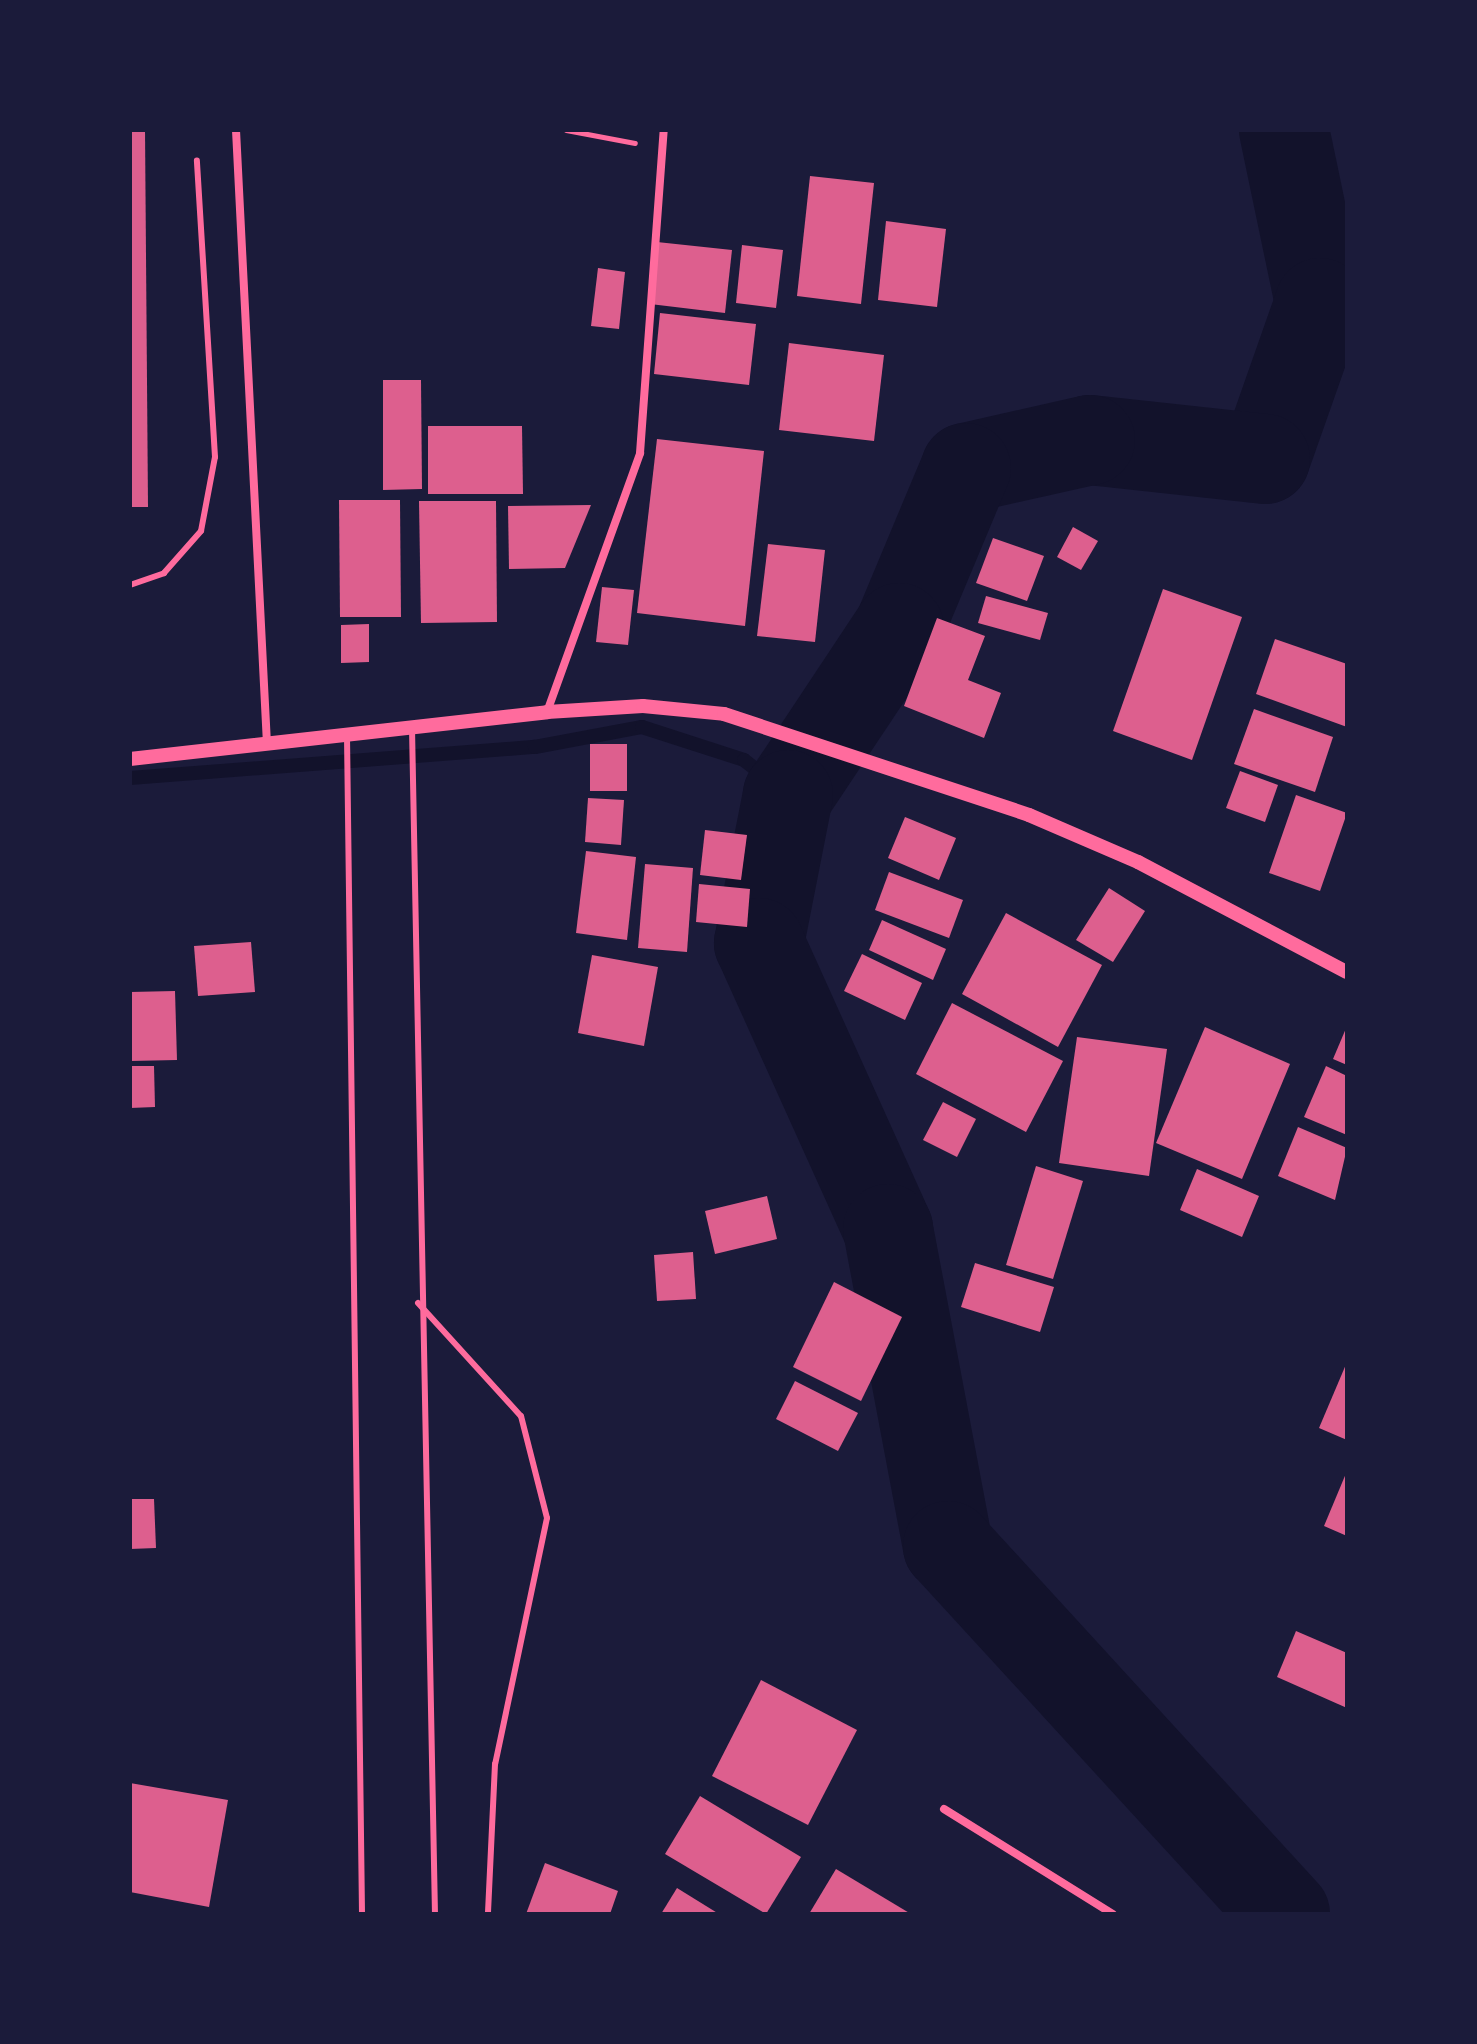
<!DOCTYPE html>
<html>
<head>
<meta charset="utf-8">
<style>
	body { margin:0 }
	#map { position:relative; width:1477px; height:2044px; overflow:hidden; background:#1b1b3a; font-family:Mulish,sans-serif }
	div>[style] { position:absolute }
	.stream>* { height:14px; margin:-7px; padding:0 7px; transform-origin:7px; border-radius:7px; background:#12122b }
	.river>* { height:90px; margin:-45px; padding:0 45px; transform-origin:45px; border-radius:45px; background:#12122b }
	.building>* { inset:0; background:#dd5f8e }
	.path>* { height:5px; margin:-2.5px; padding:0 2.5px; transform-origin:2.5px; border-radius:2.5px; background:#ff6b9d }
	.service>* { height:6px; margin:-3px; padding:0 3px; transform-origin:3px; border-radius:3px; background:#ff6b9d }
	.minor>* { height:8px; margin:-4px; padding:0 4px; transform-origin:4px; border-radius:4px; background:#ff6b9d }
	.tertiary>* { height:14px; margin:-7px; padding:0 7px; transform-origin:7px; border-radius:7px; background:#ff6b9d }
	span { translate:-50% -50%; white-space:nowrap; text-align:center; line-height:1.15; -webkit-text-stroke:8px #1b1b3a; paint-order:stroke }
	.frame { position:absolute; inset:0; border:132px solid #1b1b3a; pointer-events:none }
</style>
</head>
<body>
<div id="map">
	<div class="stream">
		<i style="left:130px;top:778px;width:406px;rotate:-4.4deg"></i>
		<i style="left:535px;top:747px;width:109px;rotate:-10.6deg"></i>
		<i style="left:642px;top:727px;width:107px;rotate:17.9deg"></i>
		<i style="left:744px;top:760px;width:56px;rotate:38.5deg"></i>
	</div>
	<div class="river">
		<i style="left:1284px;top:130px;width:177px;rotate:78.2deg"></i>
		<i style="left:1320px;top:303px;width:165px;rotate:109.4deg"></i>
		<i style="left:1265px;top:459px;width:176px;rotate:-173.8deg"></i>
		<i style="left:1090px;top:440px;width:127px;rotate:167.3deg"></i>
		<i style="left:966px;top:468px;width:173px;rotate:112.7deg"></i>
		<i style="left:899px;top:628px;width:201px;rotate:123.6deg"></i>
		<i style="left:788px;top:795px;width:151px;rotate:101.1deg"></i>
		<i style="left:759px;top:943px;width:314px;rotate:65.7deg"></i>
		<i style="left:888px;top:1229px;width:323px;rotate:79.3deg"></i>
		<i style="left:948px;top:1546px;width:499px;rotate:47.5deg"></i>
	</div>
	<div class="building">
		<i style="clip-path:polygon(130px 130px,145px 130px,148px 507px,130px 507px)"></i>
		<i style="clip-path:polygon(810px 176px,874px 183px,861px 304px,797px 296px)"></i>
		<i style="clip-path:polygon(886px 221px,946px 229px,937px 307px,878px 300px)"></i>
		<i style="clip-path:polygon(657px 242px,732px 250px,725px 313px,650px 304px)"></i>
		<i style="clip-path:polygon(742px 245px,783px 250px,776px 308px,736px 303px)"></i>
		<i style="clip-path:polygon(598px 268px,625px 272px,619px 329px,591px 326px)"></i>
		<i style="clip-path:polygon(660px 313px,756px 324px,749px 385px,654px 374px)"></i>
		<i style="clip-path:polygon(789px 343px,884px 355px,874px 441px,779px 430px)"></i>
		<i style="clip-path:polygon(383px 380px,421px 380px,422px 489px,383px 490px)"></i>
		<i style="clip-path:polygon(428px 426px,522px 426px,523px 494px,428px 494px)"></i>
		<i style="clip-path:polygon(657px 439px,764px 451px,745px 626px,637px 613px)"></i>
		<i style="clip-path:polygon(339px 500px,400px 500px,401px 617px,340px 617px)"></i>
		<i style="clip-path:polygon(419px 501px,496px 501px,497px 622px,421px 623px)"></i>
		<i style="clip-path:polygon(591px 505px,565px 568px,509px 569px,508px 506px)"></i>
		<i style="clip-path:polygon(1073px 527px,1098px 541px,1081px 570px,1057px 557px)"></i>
		<i style="clip-path:polygon(993px 538px,1044px 556px,1027px 601px,976px 583px)"></i>
		<i style="clip-path:polygon(768px 544px,825px 550px,815px 642px,757px 636px)"></i>
		<i style="clip-path:polygon(602px 587px,634px 590px,628px 645px,596px 642px)"></i>
		<i style="clip-path:polygon(1163px 589px,1242px 617px,1192px 760px,1113px 731px)"></i>
		<i style="clip-path:polygon(986px 596px,1048px 613px,1040px 640px,978px 623px)"></i>
		<i style="clip-path:polygon(937px 618px,985px 636px,968px 680px,1001px 693px,984px 738px,904px 706px)"></i>
		<i style="clip-path:polygon(369px 624px,369px 662px,341px 663px,341px 625px)"></i>
		<i style="clip-path:polygon(1275px 639px,1347px 664px,1347px 727px,1256px 694px)"></i>
		<i style="clip-path:polygon(1254px 709px,1333px 737px,1315px 792px,1234px 764px)"></i>
		<i style="clip-path:polygon(590px 744px,627px 744px,627px 791px,590px 791px)"></i>
		<i style="clip-path:polygon(1240px 771px,1278px 785px,1265px 822px,1226px 808px)"></i>
		<i style="clip-path:polygon(1296px 795px,1347px 813px,1320px 891px,1269px 873px)"></i>
		<i style="clip-path:polygon(588px 798px,624px 800px,621px 845px,585px 842px)"></i>
		<i style="clip-path:polygon(905px 817px,956px 838px,939px 880px,888px 858px)"></i>
		<i style="clip-path:polygon(705px 830px,747px 835px,741px 880px,700px 875px)"></i>
		<i style="clip-path:polygon(586px 851px,636px 857px,627px 940px,576px 933px)"></i>
		<i style="clip-path:polygon(645px 864px,693px 868px,687px 952px,638px 948px)"></i>
		<i style="clip-path:polygon(889px 872px,963px 900px,949px 938px,875px 910px)"></i>
		<i style="clip-path:polygon(699px 884px,750px 889px,747px 927px,696px 922px)"></i>
		<i style="clip-path:polygon(1109px 888px,1145px 911px,1113px 962px,1076px 940px)"></i>
		<i style="clip-path:polygon(1006px 913px,1102px 965px,1058px 1047px,962px 994px)"></i>
		<i style="clip-path:polygon(882px 920px,946px 949px,933px 980px,869px 950px)"></i>
		<i style="clip-path:polygon(251px 942px,255px 992px,198px 996px,194px 946px)"></i>
		<i style="clip-path:polygon(862px 954px,922px 983px,905px 1020px,844px 991px)"></i>
		<i style="clip-path:polygon(592px 955px,658px 967px,644px 1046px,578px 1033px)"></i>
		<i style="clip-path:polygon(175px 991px,177px 1060px,130px 1061px,130px 992px)"></i>
		<i style="clip-path:polygon(952px 1003px,1063px 1061px,1026px 1132px,916px 1074px)"></i>
		<i style="clip-path:polygon(1347px 1026px,1347px 1065px,1333px 1059px)"></i>
		<i style="clip-path:polygon(1205px 1027px,1290px 1064px,1242px 1179px,1156px 1143px)"></i>
		<i style="clip-path:polygon(1077px 1037px,1167px 1049px,1149px 1176px,1059px 1163px)"></i>
		<i style="clip-path:polygon(130px 1066px,154px 1066px,155px 1107px,130px 1108px)"></i>
		<i style="clip-path:polygon(1326px 1066px,1347px 1076px,1347px 1135px,1304px 1117px)"></i>
		<i style="clip-path:polygon(943px 1102px,976px 1119px,957px 1157px,923px 1140px)"></i>
		<i style="clip-path:polygon(1298px 1127px,1347px 1148px,1335px 1200px,1278px 1176px)"></i>
		<i style="clip-path:polygon(1036px 1166px,1083px 1181px,1053px 1279px,1006px 1265px)"></i>
		<i style="clip-path:polygon(1197px 1169px,1259px 1196px,1242px 1237px,1180px 1210px)"></i>
		<i style="clip-path:polygon(767px 1196px,777px 1239px,715px 1254px,705px 1211px)"></i>
		<i style="clip-path:polygon(693px 1252px,696px 1299px,657px 1301px,654px 1255px)"></i>
		<i style="clip-path:polygon(975px 1263px,1054px 1287px,1040px 1332px,961px 1307px)"></i>
		<i style="clip-path:polygon(834px 1282px,902px 1317px,861px 1401px,793px 1367px)"></i>
		<i style="clip-path:polygon(1347px 1362px,1347px 1440px,1319px 1428px)"></i>
		<i style="clip-path:polygon(795px 1381px,858px 1413px,838px 1451px,776px 1419px)"></i>
		<i style="clip-path:polygon(1347px 1471px,1347px 1536px,1324px 1526px)"></i>
		<i style="clip-path:polygon(130px 1499px,154px 1499px,156px 1548px,130px 1549px)"></i>
		<i style="clip-path:polygon(1296px 1631px,1347px 1653px,1347px 1708px,1277px 1677px)"></i>
		<i style="clip-path:polygon(761px 1680px,857px 1730px,808px 1825px,712px 1776px)"></i>
		<i style="clip-path:polygon(130px 1783px,228px 1800px,209px 1907px,130px 1892px)"></i>
		<i style="clip-path:polygon(700px 1796px,801px 1857px,766px 1914px,665px 1854px)"></i>
		<i style="clip-path:polygon(545px 1863px,618px 1891px,610px 1914px,526px 1914px)"></i>
		<i style="clip-path:polygon(836px 1869px,911px 1914px,809px 1914px)"></i>
		<i style="clip-path:polygon(677px 1888px,719px 1914px,661px 1914px)"></i>
	</div>
	<div class="path">
		<i style="left:566px;top:130px;width:70px;rotate:10.7deg"></i>
	</div>
	<div class="service">
		<i style="left:130px;top:585px;width:36px;rotate:-19deg"></i>
		<i style="left:164px;top:573px;width:56px;rotate:-48.6deg"></i>
		<i style="left:201px;top:531px;width:75px;rotate:-79.3deg"></i>
		<i style="left:215px;top:457px;width:297px;rotate:-93.5deg"></i>
		<i style="left:412px;top:728px;width:1186px;rotate:88.89deg"></i>
		<i style="left:347px;top:736px;width:1178px;rotate:89.27deg"></i>
		<i style="left:418px;top:1303px;width:153px;rotate:47.7deg"></i>
		<i style="left:521px;top:1416px;width:105px;rotate:75.7deg"></i>
		<i style="left:547px;top:1518px;width:251px;rotate:101.9deg"></i>
		<i style="left:495px;top:1764px;width:150px;rotate:92.7deg"></i>
	</div>
	<div class="minor">
		<i style="left:236px;top:130px;width:615px;rotate:87.11deg"></i>
		<i style="left:547px;top:712px;width:275px;rotate:-70.2deg"></i>
		<i style="left:640px;top:453px;width:324px;rotate:-85.8deg"></i>
		<i style="left:944px;top:1809px;width:199px;rotate:31.9deg"></i>
	</div>
	<div class="tertiary">
		<i style="left:130px;top:759px;width:420px;rotate:-6.4deg"></i>
		<i style="left:547px;top:712px;width:96px;rotate:-3.6deg"></i>
		<i style="left:643px;top:706px;width:81px;rotate:5.6deg"></i>
		<i style="left:724px;top:714px;width:321px;rotate:18.3deg"></i>
		<i style="left:1029px;top:815px;width:119px;rotate:23.3deg"></i>
		<i style="left:1138px;top:862px;width:236px;rotate:27.8deg"></i>
	</div>
	<div class="frame"></div>
</div>
</body>
</html>
